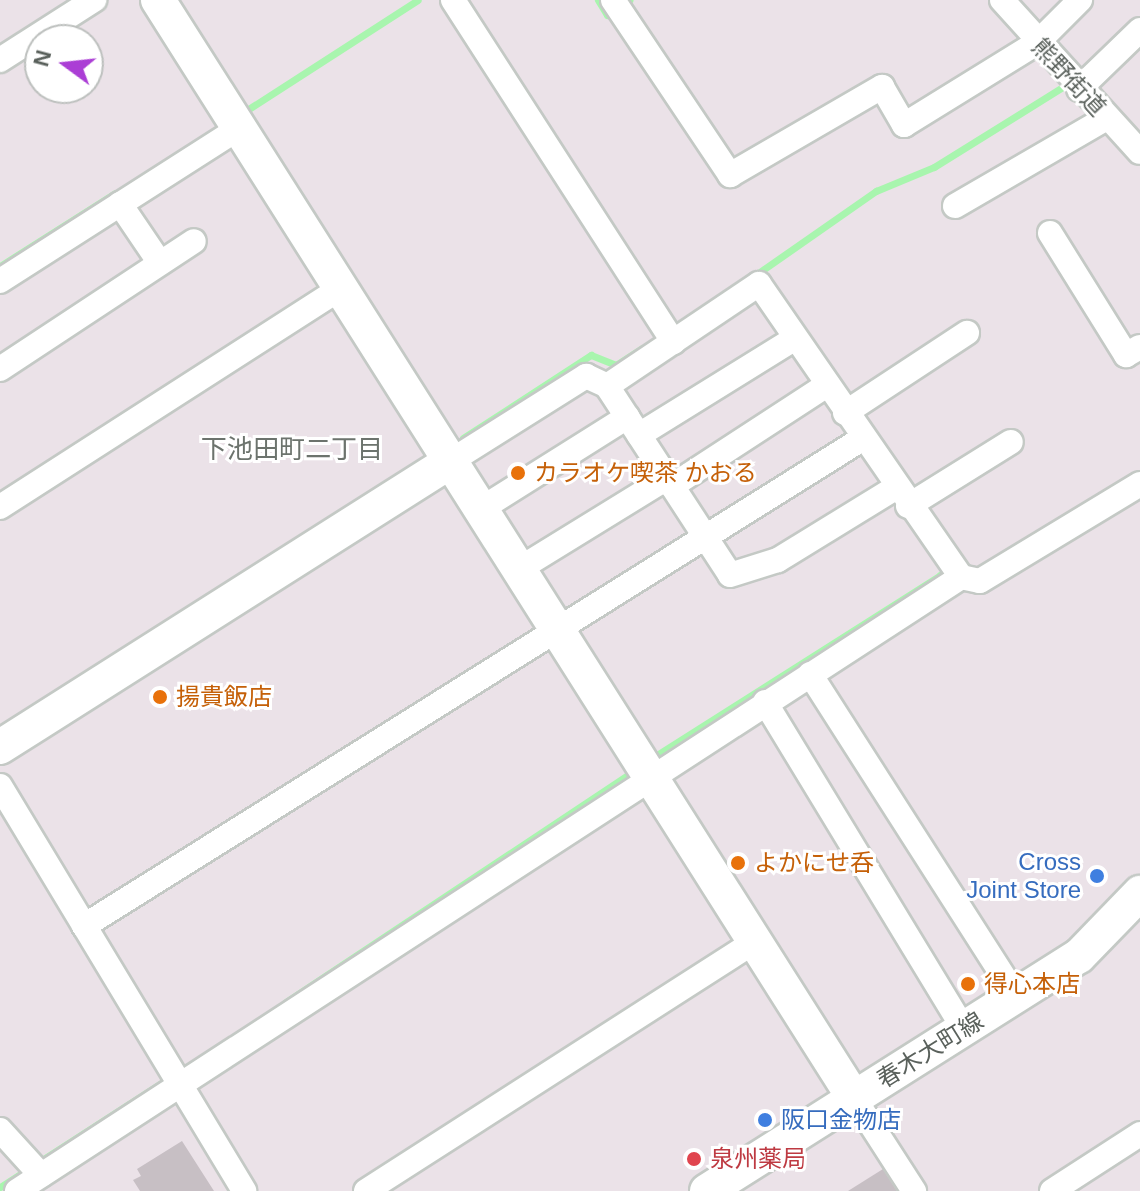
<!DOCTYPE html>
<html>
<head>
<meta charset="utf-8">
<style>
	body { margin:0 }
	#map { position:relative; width:1140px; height:1191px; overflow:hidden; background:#ebe2e8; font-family:Helvetica,"Noto Sans JP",sans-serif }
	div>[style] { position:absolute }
	.stream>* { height:7px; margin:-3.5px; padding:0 3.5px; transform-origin:3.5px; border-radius:3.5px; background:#a8f5ae }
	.building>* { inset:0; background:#c7bfc4 }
	.roads { filter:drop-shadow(2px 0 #c4c9c5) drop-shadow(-2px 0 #c4c9c5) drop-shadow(0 2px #c4c9c5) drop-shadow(0 -2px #c4c9c5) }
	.street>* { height:24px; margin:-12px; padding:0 12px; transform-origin:12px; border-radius:12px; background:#fff }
	.secondary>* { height:34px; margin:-17px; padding:0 17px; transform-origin:17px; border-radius:17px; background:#fff }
	.dots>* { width:22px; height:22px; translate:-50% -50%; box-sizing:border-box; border:4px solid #fff; border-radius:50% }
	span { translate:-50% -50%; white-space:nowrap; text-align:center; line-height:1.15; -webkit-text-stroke:6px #fff; paint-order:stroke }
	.street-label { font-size:24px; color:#5a615c }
	.food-label { font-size:24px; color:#c56008 }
	.left { translate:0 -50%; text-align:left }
	.shop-label { font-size:24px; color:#366cbe }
	.right { translate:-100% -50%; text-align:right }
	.health-label { font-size:24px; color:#be3a42 }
	.neighbourhood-label { font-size:26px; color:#6c736d }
	.north { position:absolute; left:24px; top:24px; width:80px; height:80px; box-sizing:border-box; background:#fff; border:2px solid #bdc0be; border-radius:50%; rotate:285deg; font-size:22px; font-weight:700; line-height:32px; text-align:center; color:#5a615c }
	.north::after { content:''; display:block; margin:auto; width:28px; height:36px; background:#ab3ed5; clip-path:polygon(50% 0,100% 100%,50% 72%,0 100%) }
</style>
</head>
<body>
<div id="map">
	<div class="stream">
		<i style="left:598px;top:0;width:17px;rotate:59deg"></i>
		<i style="left:607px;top:15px;width:27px;rotate:-34deg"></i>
		<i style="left:247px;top:110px;width:203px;rotate:-32.8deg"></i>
		<i style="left:0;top:266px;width:136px;rotate:-32.4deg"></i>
		<i style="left:754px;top:276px;width:149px;rotate:-34.9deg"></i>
		<i style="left:876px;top:191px;width:63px;rotate:-22.5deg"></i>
		<i style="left:934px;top:167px;width:159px;rotate:-31.9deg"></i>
		<i style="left:463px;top:438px;width:153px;rotate:-33deg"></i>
		<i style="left:591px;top:355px;width:27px;rotate:22deg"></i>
		<i style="left:616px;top:365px;width:31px;rotate:-33deg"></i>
		<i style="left:649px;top:760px;width:345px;rotate:-32.4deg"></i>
		<i style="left:940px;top:575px;width:10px"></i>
		<i style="left:286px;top:1002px;width:419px;rotate:-33.6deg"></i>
		<i style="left:0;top:1187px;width:205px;rotate:-32.8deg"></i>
	</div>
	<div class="building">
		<i style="clip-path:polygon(182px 1141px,214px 1191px,140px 1191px,133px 1180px,141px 1176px,137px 1169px)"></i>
		<i style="clip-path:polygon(883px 1169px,897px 1191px,848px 1191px)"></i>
	</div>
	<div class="roads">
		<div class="street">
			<i style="left:453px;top:0;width:407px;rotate:57.2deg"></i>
			<i style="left:613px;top:0;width:211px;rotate:56.2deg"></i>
			<i style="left:730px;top:175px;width:176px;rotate:-30.1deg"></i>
			<i style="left:882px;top:87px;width:44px;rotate:59.9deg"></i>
			<i style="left:904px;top:125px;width:156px;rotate:-31.7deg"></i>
			<i style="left:1037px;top:43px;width:61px;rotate:-45deg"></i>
			<i style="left:1002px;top:0;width:205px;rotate:47.8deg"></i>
			<i style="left:0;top:60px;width:112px;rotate:-32.6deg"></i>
			<i style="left:1079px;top:89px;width:85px;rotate:-44deg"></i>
			<i style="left:120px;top:204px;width:71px;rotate:55.9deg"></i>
			<i style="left:955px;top:206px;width:176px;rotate:-30.1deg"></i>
			<i style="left:1050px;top:233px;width:144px;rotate:58.1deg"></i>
			<i style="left:1126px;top:355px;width:16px;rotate:-30deg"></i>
			<i style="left:0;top:281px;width:284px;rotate:-32.6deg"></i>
			<i style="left:0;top:369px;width:232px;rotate:-33.4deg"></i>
			<i style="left:607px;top:386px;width:225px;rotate:56.9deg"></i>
			<i style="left:730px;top:575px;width:50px;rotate:-17.4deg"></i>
			<i style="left:778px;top:560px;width:137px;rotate:-31.6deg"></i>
			<i style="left:845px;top:413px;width:146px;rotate:-33.3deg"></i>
			<i style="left:639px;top:435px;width:182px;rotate:-31.8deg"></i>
			<i style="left:451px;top:461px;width:160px;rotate:-32.2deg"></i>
			<i style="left:586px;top:376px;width:23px;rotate:25deg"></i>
			<i style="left:607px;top:386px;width:183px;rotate:-33.9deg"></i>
			<i style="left:759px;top:284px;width:356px;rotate:55.4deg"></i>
			<i style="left:961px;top:577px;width:19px;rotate:12deg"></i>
			<i style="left:980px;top:581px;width:187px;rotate:-31.2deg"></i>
			<i style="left:672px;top:486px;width:185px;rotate:-33.1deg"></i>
			<i style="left:908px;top:506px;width:121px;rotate:-31.9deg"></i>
			<i style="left:0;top:507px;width:405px;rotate:-32.7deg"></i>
			<i style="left:481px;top:509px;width:173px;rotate:-32.2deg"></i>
			<i style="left:519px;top:569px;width:174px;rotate:-31.6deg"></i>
			<i style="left:810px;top:674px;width:382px;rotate:57.4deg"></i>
			<i style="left:765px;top:702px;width:383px;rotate:58.7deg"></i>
			<i style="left:0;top:786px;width:473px;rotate:58.9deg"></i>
			<i style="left:84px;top:926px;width:918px;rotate:-32.05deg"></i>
			<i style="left:854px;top:1098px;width:111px;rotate:57.2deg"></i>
			<i style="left:0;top:1130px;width:61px;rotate:47.7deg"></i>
			<i style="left:17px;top:1191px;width:1126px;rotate:-33.04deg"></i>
			<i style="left:366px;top:1191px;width:462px;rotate:-32.7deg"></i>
			<i style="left:1052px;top:1191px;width:105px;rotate:-32.9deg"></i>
		</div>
		<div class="secondary">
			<i style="left:158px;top:0;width:1300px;rotate:57.63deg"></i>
			<i style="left:0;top:747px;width:534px;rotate:-32.38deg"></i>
			<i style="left:707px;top:1191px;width:440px;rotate:-32.3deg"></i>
			<i style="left:1079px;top:956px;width:88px;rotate:-45.9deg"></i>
		</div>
	</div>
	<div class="dots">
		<i style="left:518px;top:473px;background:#e8710a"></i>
		<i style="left:160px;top:697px;background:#e8710a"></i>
		<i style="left:738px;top:863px;background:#e8710a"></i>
		<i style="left:1097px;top:876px;background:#3f7fe0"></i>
		<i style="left:968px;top:984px;background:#e8710a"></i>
		<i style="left:765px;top:1120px;background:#3f7fe0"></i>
		<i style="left:694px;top:1159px;background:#e0444e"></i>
	</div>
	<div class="street-label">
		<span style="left:1069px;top:77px;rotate:47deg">熊野街道</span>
		<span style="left:930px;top:1050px;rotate:-32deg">春木大町線</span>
	</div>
	<div class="food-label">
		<span class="left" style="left:534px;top:473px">カラオケ喫茶 かおる</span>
		<span class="left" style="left:176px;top:697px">揚貴飯店</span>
		<span class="left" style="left:754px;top:863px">よかにせ呑</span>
		<span class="left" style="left:984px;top:984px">得心本店</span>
	</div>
	<div class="shop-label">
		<span class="right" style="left:1081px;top:876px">Cross<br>Joint Store</span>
		<span class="left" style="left:781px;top:1120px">阪口金物店</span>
	</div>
	<div class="health-label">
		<span class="left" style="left:710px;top:1159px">泉州薬局</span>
	</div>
	<div class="neighbourhood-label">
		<span style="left:292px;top:450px">下池田町二丁目</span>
	</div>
	<div class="north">N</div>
</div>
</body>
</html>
